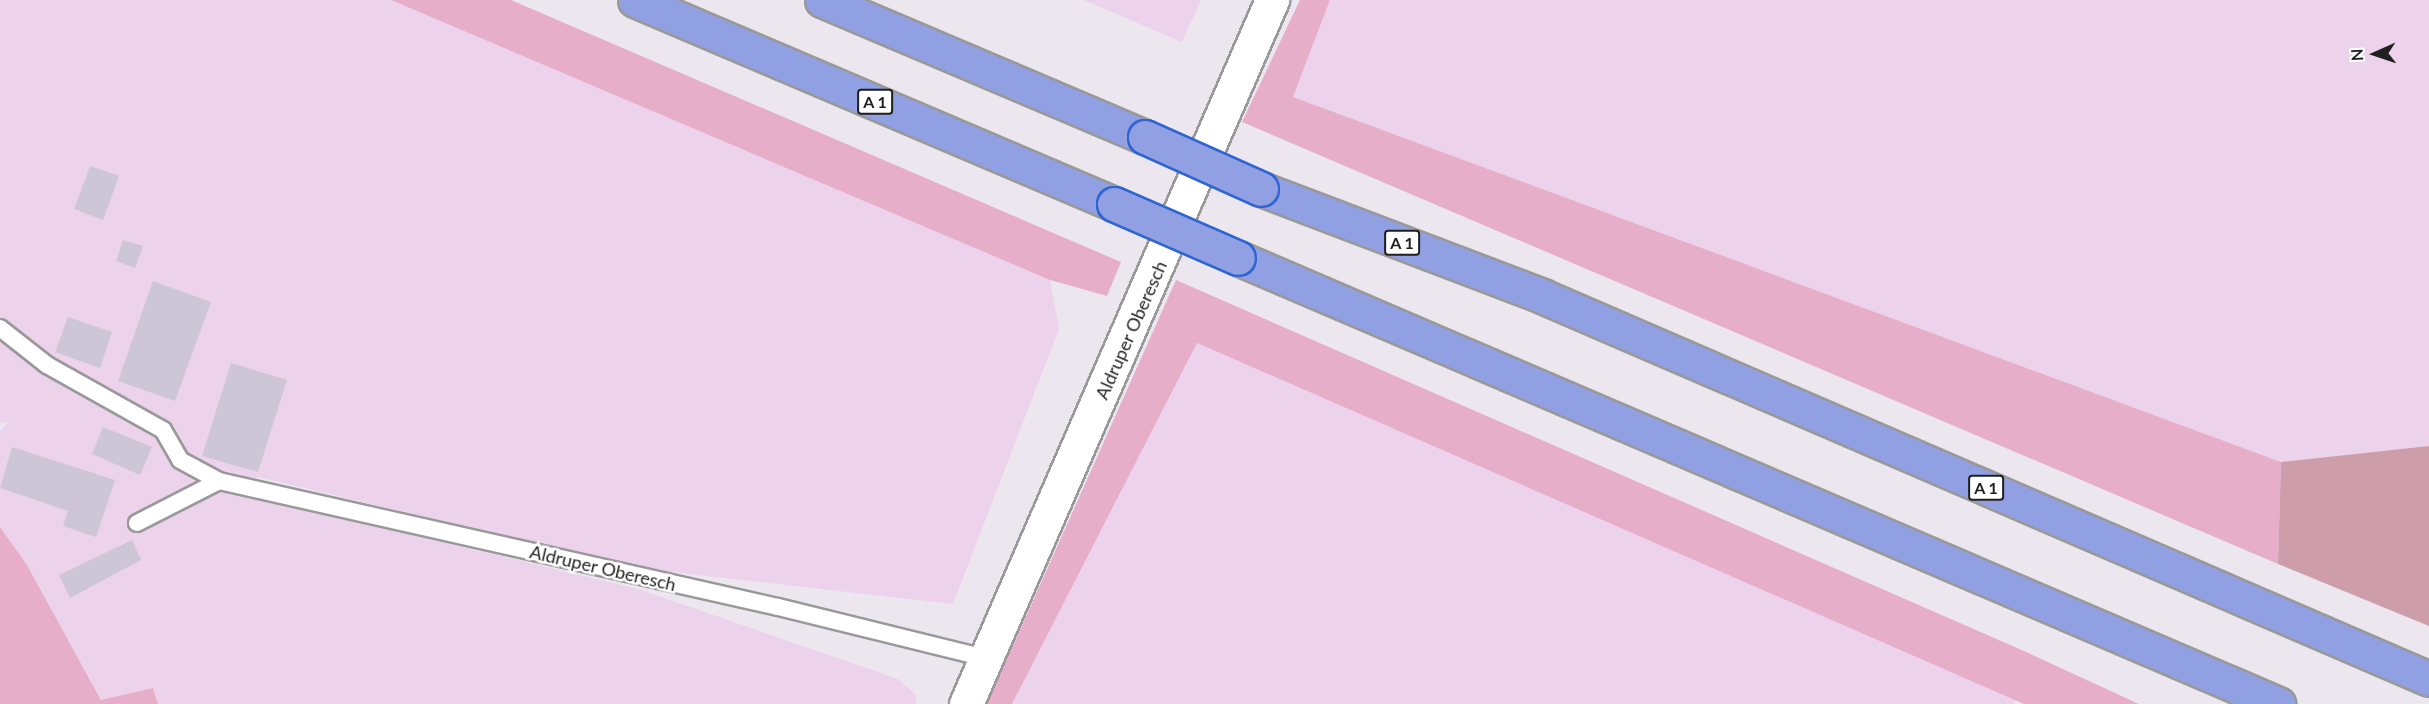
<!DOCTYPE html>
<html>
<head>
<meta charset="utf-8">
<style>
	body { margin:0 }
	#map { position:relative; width:2429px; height:704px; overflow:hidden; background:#ece6ef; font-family:Lato,sans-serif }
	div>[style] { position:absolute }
	.farmland>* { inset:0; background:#edd2eb }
	.grass>* { inset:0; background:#e7aeca }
	.forest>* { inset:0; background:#cd9daa }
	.building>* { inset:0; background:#cdc6d6 }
	.roads { filter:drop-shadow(2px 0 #999) drop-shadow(-2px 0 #999) drop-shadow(0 2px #999) drop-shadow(0 -2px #999) }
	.service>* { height:16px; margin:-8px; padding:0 8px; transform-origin:8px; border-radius:8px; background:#fff }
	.minor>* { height:33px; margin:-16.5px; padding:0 16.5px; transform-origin:16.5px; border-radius:16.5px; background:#fff }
	.motorway>* { height:33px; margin:-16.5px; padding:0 16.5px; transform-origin:16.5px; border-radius:16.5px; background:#91a0e3 }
	.bridges { filter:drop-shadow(2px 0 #2e65d2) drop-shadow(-2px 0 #2e65d2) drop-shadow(0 2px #2e65d2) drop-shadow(0 -2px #2e65d2) }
	.motorway-bridge>* { height:33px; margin:-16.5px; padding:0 16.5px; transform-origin:16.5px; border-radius:16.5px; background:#91a0e3 }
	span { translate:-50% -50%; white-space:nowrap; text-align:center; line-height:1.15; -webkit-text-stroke:5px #fff; paint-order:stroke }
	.shield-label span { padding:2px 4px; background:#fff; border:2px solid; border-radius:4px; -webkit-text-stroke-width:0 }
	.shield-label { font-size:16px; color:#1f1f1f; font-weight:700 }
	.street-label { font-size:18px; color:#1f1f1f }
	.north { position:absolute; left:2345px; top:24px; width:60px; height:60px; -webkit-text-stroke:4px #fff; paint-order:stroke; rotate:267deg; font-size:16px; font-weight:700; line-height:24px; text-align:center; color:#1f1f1f }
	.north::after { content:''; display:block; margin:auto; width:21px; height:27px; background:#1f1f1f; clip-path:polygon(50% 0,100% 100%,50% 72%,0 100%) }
</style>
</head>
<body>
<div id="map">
	<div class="farmland">
		<i style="clip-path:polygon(0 0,391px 0,1050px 280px,1059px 329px,953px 604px,644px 569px,258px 477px,230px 491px,638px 589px,898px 679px,916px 695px,916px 704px,158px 704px,152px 688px,102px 701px,27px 565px,0 527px,0 431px,9px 421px,0 423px)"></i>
		<i style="clip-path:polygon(1084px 0,1201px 0,1182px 42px)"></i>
		<i style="clip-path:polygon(1330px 0,2429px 0,2429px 446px,2281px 462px,1293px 97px)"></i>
		<i style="clip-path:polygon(1197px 343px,2016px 698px,2014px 704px,1012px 704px)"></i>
	</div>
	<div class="grass">
		<i style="clip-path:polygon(391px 0,511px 0,1121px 262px,1107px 296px,1050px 280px)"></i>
		<i style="clip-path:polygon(1300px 0,1330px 0,1293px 97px,2281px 462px,2278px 564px,1242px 122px)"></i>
		<i style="clip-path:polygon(1176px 280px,2024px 651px,2139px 704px,2024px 704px,1197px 343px,1012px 704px,987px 704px)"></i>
		<i style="clip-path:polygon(0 527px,27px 565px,101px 700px,153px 688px,158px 704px,0 704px)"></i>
	</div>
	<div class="forest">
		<i style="clip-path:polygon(2429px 446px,2429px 626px,2278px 564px,2281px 462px)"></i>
	</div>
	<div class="building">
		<i style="clip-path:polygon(90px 166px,119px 176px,103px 220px,74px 209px)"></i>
		<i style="clip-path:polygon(123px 240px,143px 246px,135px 268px,116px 261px)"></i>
		<i style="clip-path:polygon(153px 281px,211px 302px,175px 401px,118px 381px)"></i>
		<i style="clip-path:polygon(68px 317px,112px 332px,100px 368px,55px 352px)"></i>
		<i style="clip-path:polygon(231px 363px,287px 380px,258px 472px,202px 456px)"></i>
		<i style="clip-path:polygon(103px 427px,152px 447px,140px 475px,92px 454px)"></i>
		<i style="clip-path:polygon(12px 447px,115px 480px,96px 537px,63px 526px,68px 511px,0 488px)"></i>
		<i style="clip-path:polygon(132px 540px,141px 560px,70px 598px,59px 575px)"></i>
	</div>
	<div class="roads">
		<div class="service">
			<i style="left:0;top:328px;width:60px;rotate:38.2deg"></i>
			<i style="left:47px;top:365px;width:133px;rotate:29.3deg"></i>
			<i style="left:163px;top:430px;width:34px;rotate:60deg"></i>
			<i style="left:180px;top:460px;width:44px;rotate:28.3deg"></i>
			<i style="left:219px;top:481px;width:573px;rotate:12.7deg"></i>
			<i style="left:778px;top:607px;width:214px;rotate:13.8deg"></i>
			<i style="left:137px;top:523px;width:92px;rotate:-27.1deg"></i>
		</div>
		<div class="minor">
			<i style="left:966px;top:704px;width:768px;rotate:-66.51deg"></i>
		</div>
		<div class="motorway">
			<i style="left:635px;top:0;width:521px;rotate:23.07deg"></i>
			<i style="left:822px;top:0;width:351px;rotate:23deg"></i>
			<i style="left:1261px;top:189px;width:301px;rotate:20.8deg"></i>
			<i style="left:1542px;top:296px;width:966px;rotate:23.35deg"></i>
			<i style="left:1238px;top:258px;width:1132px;rotate:23.21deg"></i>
		</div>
	</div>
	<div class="bridges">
		<div class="motorway-bridge">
			<i style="left:1145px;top:137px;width:127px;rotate:24.1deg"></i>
			<i style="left:1114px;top:204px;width:135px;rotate:23.5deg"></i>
		</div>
	</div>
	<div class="shield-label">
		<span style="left:875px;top:102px">A 1</span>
		<span style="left:1402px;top:243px">A 1</span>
		<span style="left:1986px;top:488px">A 1</span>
	</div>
	<div class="street-label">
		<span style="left:1131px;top:330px;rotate:-66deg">Aldruper Oberesch</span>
		<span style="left:603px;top:568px;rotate:13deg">Aldruper Oberesch</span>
	</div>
	<div class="north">N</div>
</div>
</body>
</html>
